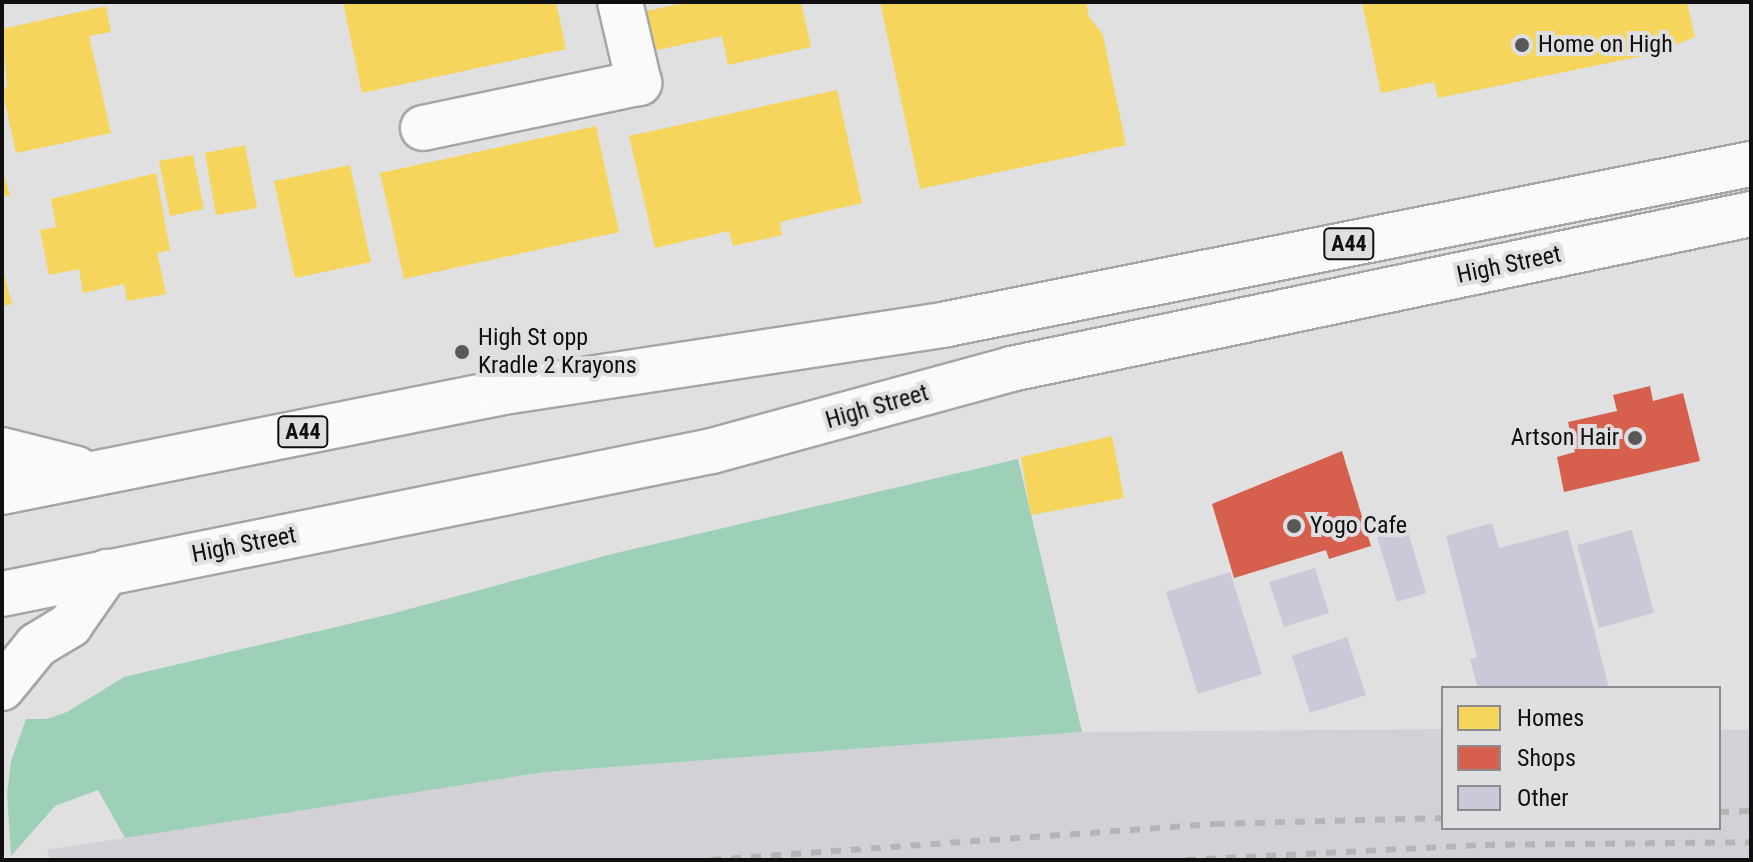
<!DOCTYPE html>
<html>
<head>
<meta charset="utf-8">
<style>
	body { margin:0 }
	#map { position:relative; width:1753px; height:862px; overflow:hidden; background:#e0e0e1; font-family:"Roboto Condensed",sans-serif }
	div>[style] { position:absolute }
	.built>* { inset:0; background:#d1d1d7 }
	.green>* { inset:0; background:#9dd0b7 }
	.homes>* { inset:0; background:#f6d55c }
	.shops>* { inset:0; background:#d6604d }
	.building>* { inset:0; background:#c9c9d9 }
	.roads { filter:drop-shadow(2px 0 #a5a5a6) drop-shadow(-2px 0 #a5a5a6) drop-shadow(0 2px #a5a5a6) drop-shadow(0 -2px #a5a5a6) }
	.minor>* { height:44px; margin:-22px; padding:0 22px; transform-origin:22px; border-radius:22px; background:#fafafa }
	.highway>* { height:44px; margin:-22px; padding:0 22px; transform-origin:22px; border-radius:22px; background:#fafafa }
	.rail>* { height:6px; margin-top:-3px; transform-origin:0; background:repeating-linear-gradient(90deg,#b5b5b5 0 10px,transparent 0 20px) }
	.dots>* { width:22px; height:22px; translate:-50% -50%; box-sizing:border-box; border:4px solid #dfdfe2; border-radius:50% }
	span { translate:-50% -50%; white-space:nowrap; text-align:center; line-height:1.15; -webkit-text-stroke:8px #dfdfe2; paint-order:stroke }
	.shield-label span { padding:2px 6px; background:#dfdfe2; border:2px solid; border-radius:6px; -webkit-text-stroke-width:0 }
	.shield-label { font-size:22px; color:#0f0f10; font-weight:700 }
	.poi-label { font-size:24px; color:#0f0f10 }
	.left { translate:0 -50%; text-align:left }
	.right { translate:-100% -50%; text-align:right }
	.street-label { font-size:24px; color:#0f0f10 }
	.frame { position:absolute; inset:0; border:4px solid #0f0f10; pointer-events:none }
	.legend { position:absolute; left:1441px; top:686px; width:280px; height:144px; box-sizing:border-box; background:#dfdfe2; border:2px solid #8c8c8e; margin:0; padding:10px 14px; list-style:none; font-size:24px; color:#0f0f10 }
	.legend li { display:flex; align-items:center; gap:16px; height:40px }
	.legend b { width:40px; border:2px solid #8c8c8e }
</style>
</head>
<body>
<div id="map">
	<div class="built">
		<i style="clip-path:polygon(1443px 729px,1443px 828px,1719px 828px,1719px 730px,1751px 730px,1751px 860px,50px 860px,47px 850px,545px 772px,1082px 732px)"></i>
	</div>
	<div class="green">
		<i style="clip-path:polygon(1018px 459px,1082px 732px,545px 772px,125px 838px,98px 790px,55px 806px,11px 856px,7px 793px,11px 761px,26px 719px,47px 719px,67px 712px,124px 677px,391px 614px,612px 554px)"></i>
	</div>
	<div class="homes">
		<i style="clip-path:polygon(343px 2px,556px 2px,566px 49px,362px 93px)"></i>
		<i style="clip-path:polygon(690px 2px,801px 2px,811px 47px,728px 65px,722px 36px,653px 51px,646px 11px)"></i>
		<i style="clip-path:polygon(880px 2px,1086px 2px,1089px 17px,1103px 35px,1126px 145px,920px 189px)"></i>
		<i style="clip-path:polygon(1362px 2px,1687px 2px,1695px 37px,1652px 54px,1438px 98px,1434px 82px,1381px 93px)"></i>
		<i style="clip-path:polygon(106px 6px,111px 32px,89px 36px,111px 133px,16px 153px,2px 89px,7px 88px,2px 29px)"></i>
		<i style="clip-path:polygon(837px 90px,862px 203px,780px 222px,782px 235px,733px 246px,729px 231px,655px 248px,629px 136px)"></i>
		<i style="clip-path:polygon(596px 126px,619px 232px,404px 279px,380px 173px)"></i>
		<i style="clip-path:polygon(245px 145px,257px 208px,216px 215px,205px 153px)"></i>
		<i style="clip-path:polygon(193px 155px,204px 209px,170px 216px,159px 161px)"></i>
		<i style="clip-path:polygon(350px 165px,371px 262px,295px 278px,274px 181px)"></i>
		<i style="clip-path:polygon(2px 168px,10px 195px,2px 197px)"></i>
		<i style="clip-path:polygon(156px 173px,170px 250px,157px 253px,166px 294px,127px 301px,124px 284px,83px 293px,79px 269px,49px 275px,40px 230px,56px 227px,51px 199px)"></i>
		<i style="clip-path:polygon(2px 266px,12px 304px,2px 306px)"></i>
		<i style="clip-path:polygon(1112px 436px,1124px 498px,1031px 515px,1021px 457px)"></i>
	</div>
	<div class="shops">
		<i style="clip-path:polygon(1650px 386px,1653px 401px,1683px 393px,1700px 461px,1564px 492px,1557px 457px,1575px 452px,1568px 422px,1617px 411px,1613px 395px)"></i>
		<i style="clip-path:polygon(1342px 451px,1371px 546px,1329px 559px,1326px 550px,1234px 578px,1212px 504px)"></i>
	</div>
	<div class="building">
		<i style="clip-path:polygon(1492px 523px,1499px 548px,1568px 530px,1609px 688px,1478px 688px,1470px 659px,1477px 657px,1446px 536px)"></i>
		<i style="clip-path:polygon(1407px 528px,1426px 593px,1397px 602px,1377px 537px)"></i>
		<i style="clip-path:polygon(1632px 530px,1654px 613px,1599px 628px,1577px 545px)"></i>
		<i style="clip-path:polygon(1315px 568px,1329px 613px,1284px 627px,1269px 582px)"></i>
		<i style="clip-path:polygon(1230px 572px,1262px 674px,1198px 694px,1166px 592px)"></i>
		<i style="clip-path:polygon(1347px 637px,1366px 695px,1310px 713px,1292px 656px)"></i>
	</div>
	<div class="roads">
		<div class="minor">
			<i style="left:423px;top:128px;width:221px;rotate:-11.8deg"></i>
			<i style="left:639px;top:83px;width:83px;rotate:-103.2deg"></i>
		</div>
		<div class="highway">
			<i style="left:2px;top:450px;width:77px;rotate:14.2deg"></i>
			<i style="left:2px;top:492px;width:512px;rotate:-11.27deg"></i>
			<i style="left:504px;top:392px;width:448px;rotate:-8.7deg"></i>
			<i style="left:947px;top:324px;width:820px;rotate:-11.26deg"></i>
			<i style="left:2px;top:594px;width:724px;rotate:-11.39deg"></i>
			<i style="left:712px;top:451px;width:310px;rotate:-15.3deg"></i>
			<i style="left:1011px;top:369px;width:756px;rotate:-11.83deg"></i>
			<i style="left:2px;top:688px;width:55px;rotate:-50.9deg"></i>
			<i style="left:37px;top:645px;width:39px;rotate:-31deg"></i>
			<i style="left:70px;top:625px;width:65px;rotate:-55.1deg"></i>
		</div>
	</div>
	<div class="rail">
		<i style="left:1719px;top:812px;width:32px;rotate:-2deg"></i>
		<i style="left:711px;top:860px;width:505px;rotate:-4.09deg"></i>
		<i style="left:1215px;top:824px;width:228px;rotate:-1.5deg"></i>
		<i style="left:1186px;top:860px;width:299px;rotate:-2.9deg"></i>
		<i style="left:1485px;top:845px;width:266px;rotate:-0.6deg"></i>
	</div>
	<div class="dots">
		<i style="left:1522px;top:45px;background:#585859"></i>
		<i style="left:462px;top:352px;background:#585859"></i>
		<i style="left:1635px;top:438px;background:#585859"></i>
		<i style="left:1294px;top:526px;background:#585859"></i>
	</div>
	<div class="shield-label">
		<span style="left:1349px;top:244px">A44</span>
		<span style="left:303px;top:432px">A44</span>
	</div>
	<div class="poi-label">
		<span class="left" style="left:1538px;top:45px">Home on High</span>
		<span class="left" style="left:478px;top:352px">High St opp<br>Kradle 2 Krayons</span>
		<span class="right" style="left:1619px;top:438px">Artson Hair</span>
		<span class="left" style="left:1310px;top:526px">Yogo Cafe</span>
	</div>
	<div class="street-label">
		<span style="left:1509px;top:265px;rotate:-12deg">High Street</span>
		<span style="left:877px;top:407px;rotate:-16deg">High Street</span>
		<span style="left:244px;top:545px;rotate:-11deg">High Street</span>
	</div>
	<div class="frame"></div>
	<ul class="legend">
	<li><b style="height:22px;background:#f6d55c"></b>Homes</li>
	<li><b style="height:22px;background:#d6604d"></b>Shops</li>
	<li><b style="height:22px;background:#c9c9d9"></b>Other</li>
	</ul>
</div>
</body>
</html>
